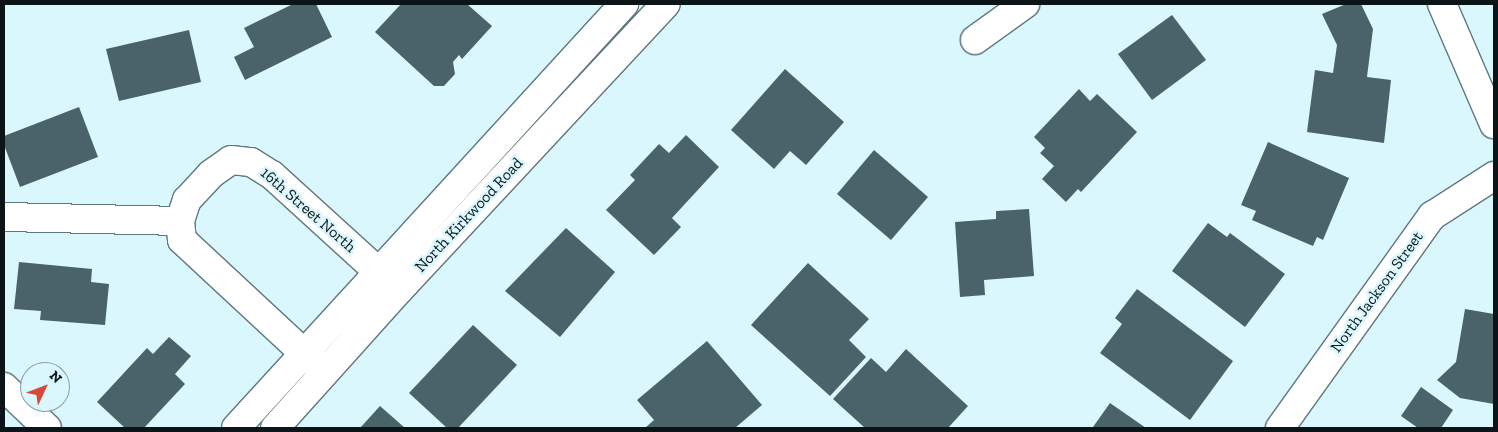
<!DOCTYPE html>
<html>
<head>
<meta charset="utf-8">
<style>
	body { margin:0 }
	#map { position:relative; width:1498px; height:432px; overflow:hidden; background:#dbf7fe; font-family:"Zilla Slab",serif }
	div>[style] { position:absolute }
	.building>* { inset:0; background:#4a6369 }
	.roads { filter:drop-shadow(1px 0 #5f787e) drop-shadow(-1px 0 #5f787e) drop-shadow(0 1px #5f787e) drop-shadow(0 -1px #5f787e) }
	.minor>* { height:28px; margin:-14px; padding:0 14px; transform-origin:14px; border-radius:14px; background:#fff }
	.major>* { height:28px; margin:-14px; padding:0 14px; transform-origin:14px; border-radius:14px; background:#fff }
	span { translate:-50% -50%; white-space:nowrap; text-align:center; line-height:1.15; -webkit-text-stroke:5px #dbf7fe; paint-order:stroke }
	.street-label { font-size:16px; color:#0b1517 }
	.frame { position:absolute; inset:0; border:5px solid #0b1517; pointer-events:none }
	.north { position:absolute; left:20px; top:362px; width:50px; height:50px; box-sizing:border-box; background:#dbf7fe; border:1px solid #889da2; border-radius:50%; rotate:47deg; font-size:14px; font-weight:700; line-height:20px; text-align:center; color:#0b1517 }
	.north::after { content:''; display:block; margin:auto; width:18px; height:22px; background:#d64936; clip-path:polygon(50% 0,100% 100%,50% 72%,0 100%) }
</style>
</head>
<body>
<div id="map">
	<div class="building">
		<i style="clip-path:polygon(293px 4px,316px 4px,332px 37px,245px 80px,234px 57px,254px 47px,244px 28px)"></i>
		<i style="clip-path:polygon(401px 4px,467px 4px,492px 26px,462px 59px,459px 55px,453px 62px,455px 74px,444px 86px,434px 86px,375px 32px)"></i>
		<i style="clip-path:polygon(1346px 4px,1361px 4px,1373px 29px,1367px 77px,1391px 80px,1384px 143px,1307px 132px,1315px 70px,1333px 73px,1337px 45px,1322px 14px)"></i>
		<i style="clip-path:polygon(1172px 15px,1206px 60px,1152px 100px,1118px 54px)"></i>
		<i style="clip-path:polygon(189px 30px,201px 82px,119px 101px,106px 49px)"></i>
		<i style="clip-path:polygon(785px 69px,844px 122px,806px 165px,790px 151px,774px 169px,731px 130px)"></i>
		<i style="clip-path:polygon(1079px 89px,1090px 101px,1097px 94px,1137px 132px,1081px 192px,1078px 189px,1066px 202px,1042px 179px,1054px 166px,1040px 153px,1045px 148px,1034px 137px)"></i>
		<i style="clip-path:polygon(79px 107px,98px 157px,20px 187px,4px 145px,4px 136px)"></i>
		<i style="clip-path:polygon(686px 135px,719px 167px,672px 218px,681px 227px,654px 255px,606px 210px,635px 180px,630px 175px,659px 144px,669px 153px)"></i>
		<i style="clip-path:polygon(1268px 142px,1349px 178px,1323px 240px,1317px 237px,1313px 246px,1252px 220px,1256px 211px,1241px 205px)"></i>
		<i style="clip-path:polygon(874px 150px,928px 197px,891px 240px,837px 194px)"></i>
		<i style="clip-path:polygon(1029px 209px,1034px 276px,984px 280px,985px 295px,960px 297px,955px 222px,996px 219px,996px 211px)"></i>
		<i style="clip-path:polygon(1208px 223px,1227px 237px,1230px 233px,1285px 274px,1245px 327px,1172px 271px)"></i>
		<i style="clip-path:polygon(566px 228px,615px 272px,560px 337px,505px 291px)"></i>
		<i style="clip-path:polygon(19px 262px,92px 269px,91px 282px,109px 284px,105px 325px,40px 320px,41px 311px,14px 309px)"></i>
		<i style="clip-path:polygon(808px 263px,869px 319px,849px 340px,866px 357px,830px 396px,751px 325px)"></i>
		<i style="clip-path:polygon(1137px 289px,1233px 361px,1190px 420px,1100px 353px,1122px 324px,1115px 318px)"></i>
		<i style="clip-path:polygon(1465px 309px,1494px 314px,1494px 404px,1460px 398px,1437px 380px,1456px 362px)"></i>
		<i style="clip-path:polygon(473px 325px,517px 365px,458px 428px,447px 428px,409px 393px)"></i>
		<i style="clip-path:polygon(169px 337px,191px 356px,175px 374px,185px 384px,144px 428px,125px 428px,97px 402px,147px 348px,153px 354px)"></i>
		<i style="clip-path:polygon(707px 341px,762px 405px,735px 428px,645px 428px,654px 420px,637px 400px)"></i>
		<i style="clip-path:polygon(906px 349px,968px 406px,948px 428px,865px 428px,833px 399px,871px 358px,886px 372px)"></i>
		<i style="clip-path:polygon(1421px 387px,1453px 410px,1441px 428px,1418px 428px,1401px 416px)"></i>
		<i style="clip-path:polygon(1110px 403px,1146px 428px,1094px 428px,1093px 427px)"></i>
		<i style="clip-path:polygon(380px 406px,405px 428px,360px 428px)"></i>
	</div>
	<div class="roads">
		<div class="minor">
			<i style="left:1442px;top:4px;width:131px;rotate:66.6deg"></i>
			<i style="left:975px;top:40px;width:62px;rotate:-35.8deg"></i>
			<i style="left:4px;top:217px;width:176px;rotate:1.3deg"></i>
			<i style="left:322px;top:370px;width:191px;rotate:-137.1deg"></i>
			<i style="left:182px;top:240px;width:19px;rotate:-96deg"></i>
			<i style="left:180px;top:221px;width:22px;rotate:-72deg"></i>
			<i style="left:187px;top:200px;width:35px;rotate:-47deg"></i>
			<i style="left:211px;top:174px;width:24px;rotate:-35deg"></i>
			<i style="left:231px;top:160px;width:20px;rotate:6deg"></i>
			<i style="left:251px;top:162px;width:25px;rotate:32deg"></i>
			<i style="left:272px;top:175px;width:168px;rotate:42.3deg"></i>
			<i style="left:4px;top:387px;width:59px;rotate:43.6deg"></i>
			<i style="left:1280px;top:428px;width:261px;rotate:-54.4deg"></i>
			<i style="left:1432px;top:216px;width:74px;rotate:-32.8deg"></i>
		</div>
		<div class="major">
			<i style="left:236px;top:428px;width:575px;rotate:-47.54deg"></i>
			<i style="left:275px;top:428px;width:186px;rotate:-48.1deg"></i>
			<i style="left:399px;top:290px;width:391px;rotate:-47deg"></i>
		</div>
	</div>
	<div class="street-label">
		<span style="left:308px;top:210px;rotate:41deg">16th Street North</span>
		<span style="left:469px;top:215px;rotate:-47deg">North Kirkwood Road</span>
		<span style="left:1377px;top:292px;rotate:-54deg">North Jackson Street</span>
	</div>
	<div class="frame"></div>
	<div class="north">N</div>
</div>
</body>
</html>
